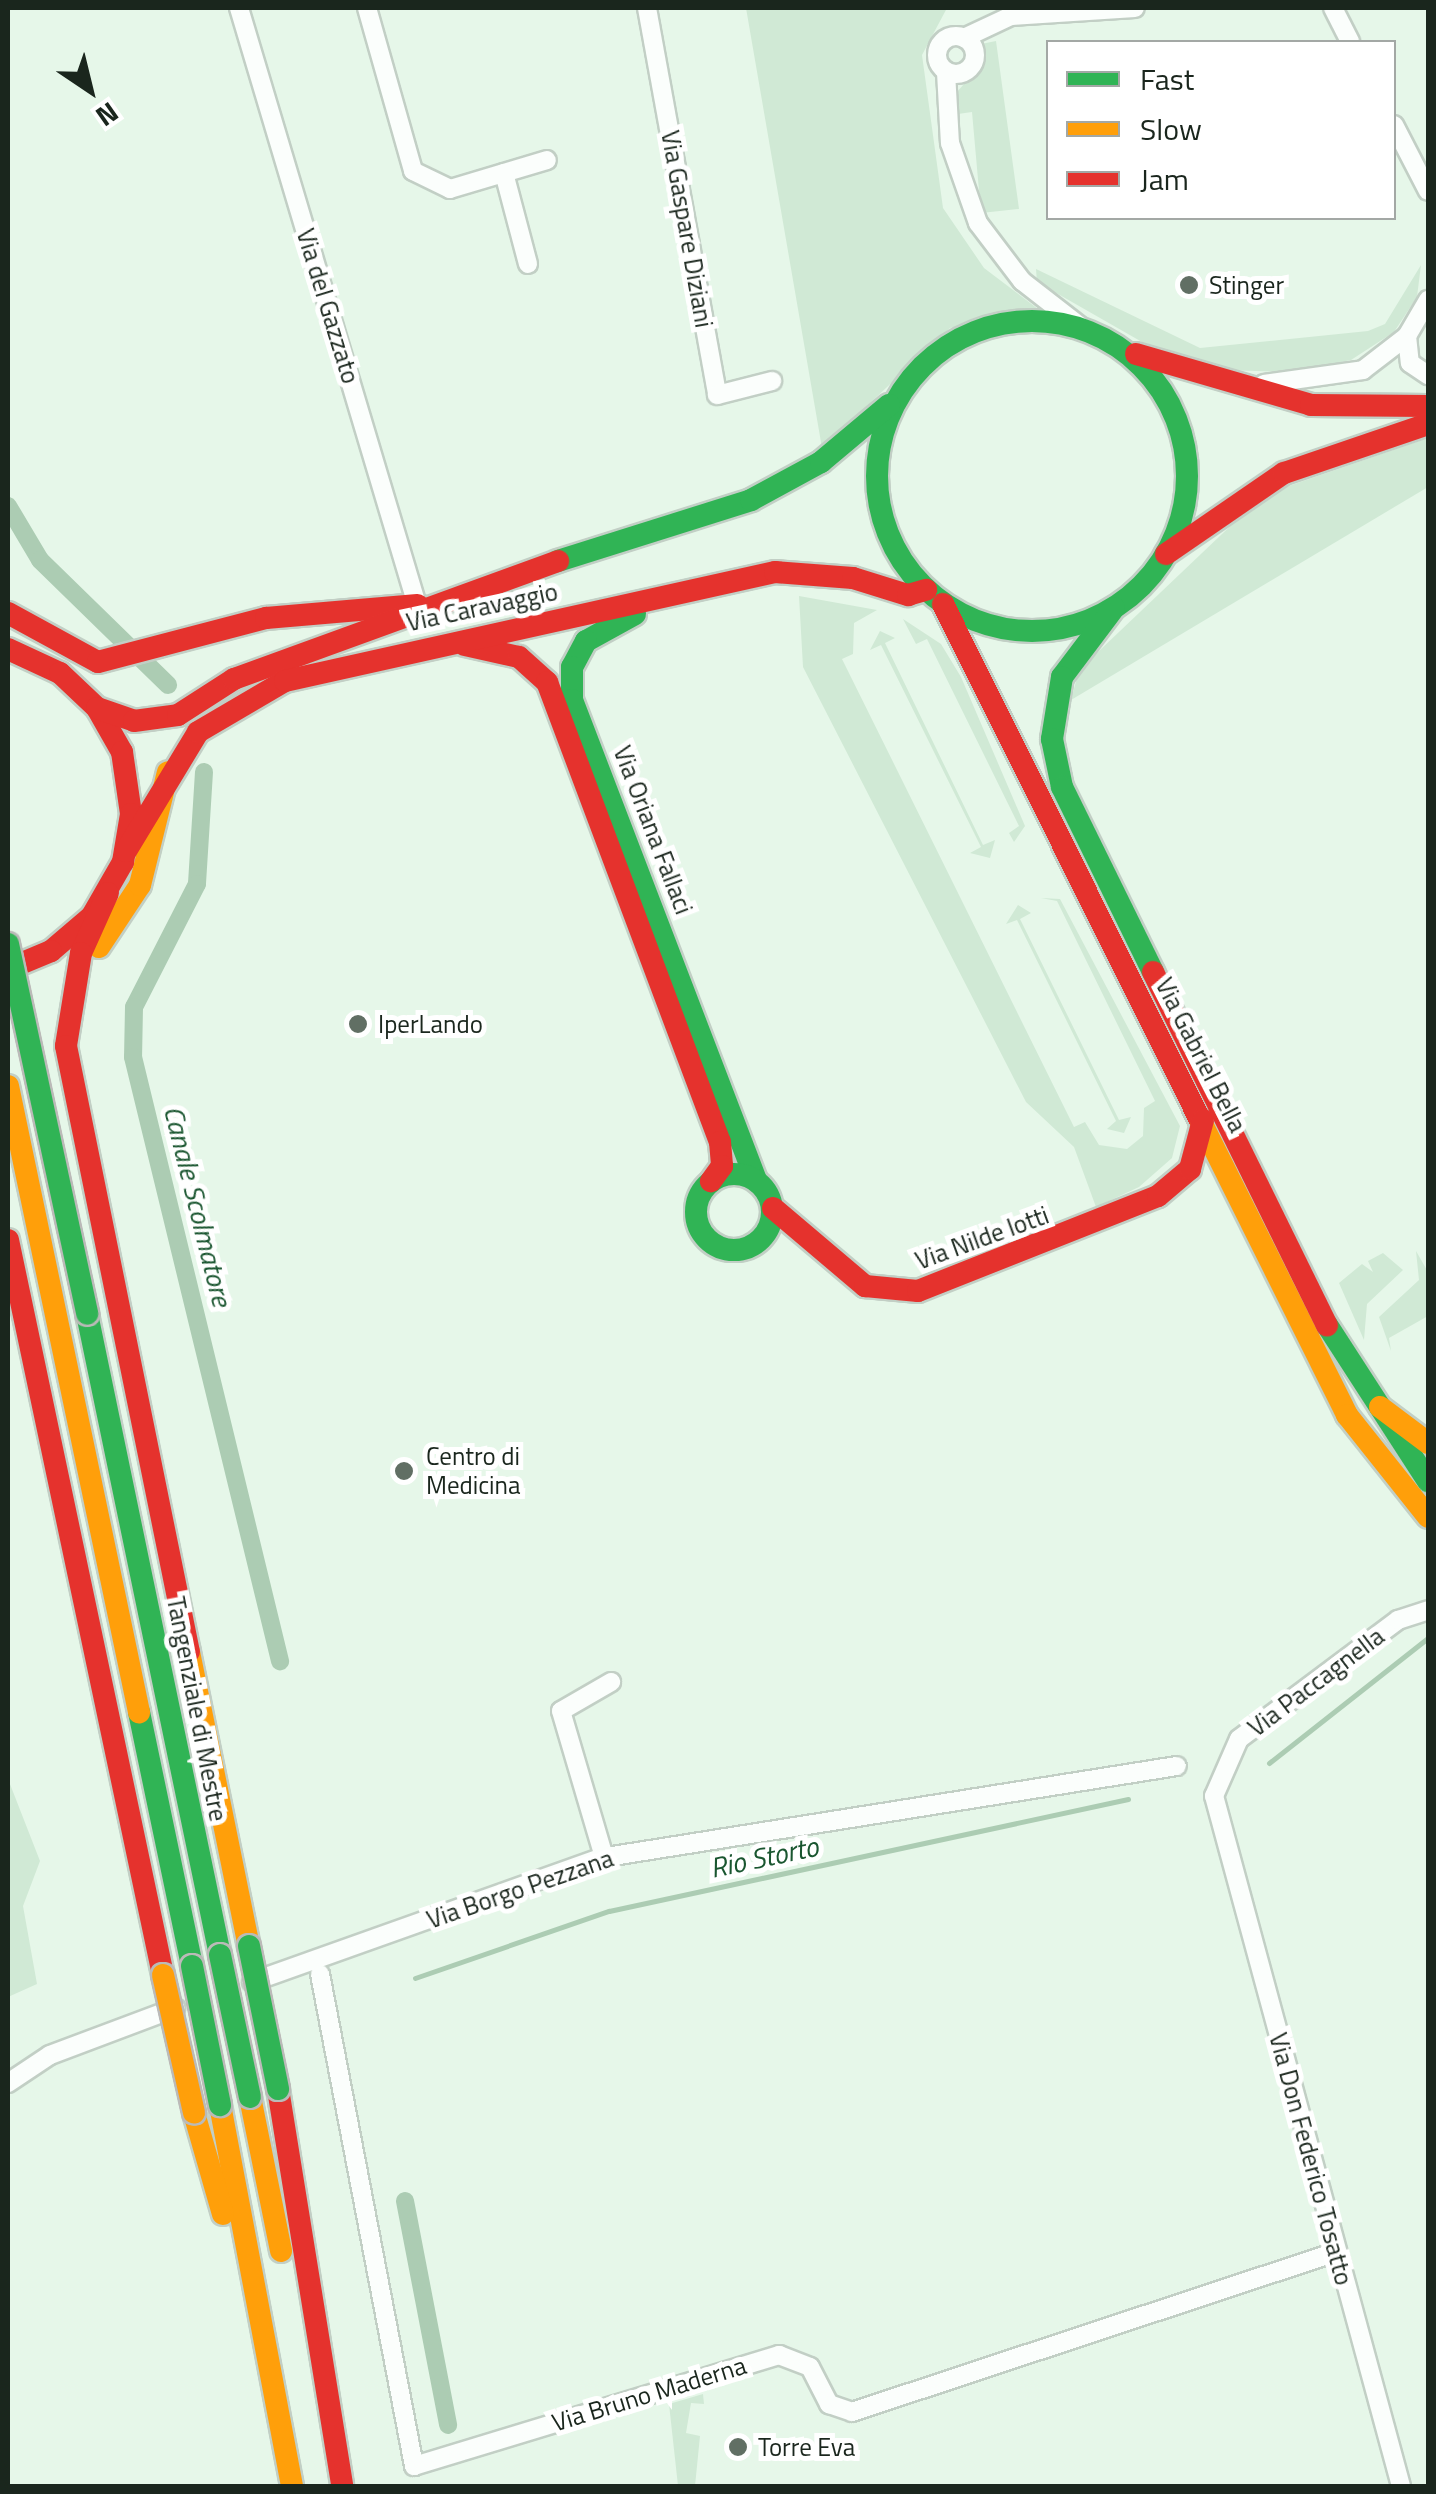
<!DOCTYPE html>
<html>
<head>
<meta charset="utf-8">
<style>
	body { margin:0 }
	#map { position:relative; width:1436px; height:2494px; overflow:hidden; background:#e6f7e9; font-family:"Titillium Web",sans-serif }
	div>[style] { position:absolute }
	.green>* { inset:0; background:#d0e9d5 }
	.stream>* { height:5px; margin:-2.5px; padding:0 2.5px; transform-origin:2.5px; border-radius:2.5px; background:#acccb3 }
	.canal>* { height:18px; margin:-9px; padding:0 9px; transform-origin:9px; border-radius:9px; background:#acccb3 }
	.roads { filter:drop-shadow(2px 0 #c2cfc5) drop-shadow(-2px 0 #c2cfc5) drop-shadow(0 2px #c2cfc5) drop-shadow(0 -2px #c2cfc5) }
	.street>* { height:18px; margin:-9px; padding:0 9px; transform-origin:9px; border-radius:9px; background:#fbfefc }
	.street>.ring { margin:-9px; padding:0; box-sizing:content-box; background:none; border:18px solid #fbfefc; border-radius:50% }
	.fast>* { height:22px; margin:-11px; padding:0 11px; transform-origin:11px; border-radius:11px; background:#30b455 }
	.fast>.ring { margin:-11px; padding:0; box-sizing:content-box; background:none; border:22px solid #30b455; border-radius:50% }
	.slow>* { height:22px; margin:-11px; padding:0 11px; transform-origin:11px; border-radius:11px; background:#ff9f0a }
	.jam>* { height:22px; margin:-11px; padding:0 11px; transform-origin:11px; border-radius:11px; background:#e5322d }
	.bridges { filter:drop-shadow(2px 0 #bbbab8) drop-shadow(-2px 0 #bbbab8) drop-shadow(0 2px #bbbab8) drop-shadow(0 -2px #bbbab8) }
	.fast-bridge>* { height:22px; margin:-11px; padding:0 11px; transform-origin:11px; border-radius:11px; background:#30b455 }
	.slow-bridge>* { height:22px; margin:-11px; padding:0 11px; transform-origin:11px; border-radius:11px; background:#ff9f0a }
	.dots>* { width:28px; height:28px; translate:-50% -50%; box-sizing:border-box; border:5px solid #fff; border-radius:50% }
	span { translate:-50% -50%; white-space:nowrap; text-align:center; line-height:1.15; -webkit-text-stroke:10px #fff; paint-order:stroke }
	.street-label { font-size:25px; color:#1a261d }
	.poi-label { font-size:25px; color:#1a261d }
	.left { translate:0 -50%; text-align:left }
	.water-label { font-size:28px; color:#1a5630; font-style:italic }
	.frame { position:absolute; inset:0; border:10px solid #1a261d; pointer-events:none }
	.legend { position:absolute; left:1046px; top:40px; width:350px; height:180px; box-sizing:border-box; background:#fff; border:2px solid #a3a8a5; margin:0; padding:12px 18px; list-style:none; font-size:30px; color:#1a261d }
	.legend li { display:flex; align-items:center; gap:20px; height:50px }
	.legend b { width:50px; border:2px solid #a3a8a5 }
	.north { position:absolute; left:40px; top:40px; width:100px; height:100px; -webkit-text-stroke:8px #fff; paint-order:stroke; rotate:145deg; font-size:28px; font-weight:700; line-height:40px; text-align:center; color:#1a261d }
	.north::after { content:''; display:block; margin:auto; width:35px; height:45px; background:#1a261d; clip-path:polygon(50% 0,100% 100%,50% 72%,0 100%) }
</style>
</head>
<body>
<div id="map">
	<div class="green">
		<i style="clip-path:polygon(746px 8px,947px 8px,922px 55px,943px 208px,984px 268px,1038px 309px,950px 328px,822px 448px)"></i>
		<i style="clip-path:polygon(996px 41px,1019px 209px,981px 213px,972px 112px,958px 114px,956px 93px,980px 66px,981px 44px)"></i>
		<i style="clip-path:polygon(1421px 265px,1417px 297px,1394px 332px,1351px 360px,1293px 372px,1224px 370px,1149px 346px,1037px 282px,1036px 269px,1200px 348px,1368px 331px,1385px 324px)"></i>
		<i style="clip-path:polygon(1428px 438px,1428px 487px,1071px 700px,1079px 670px,1263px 495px)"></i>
		<i style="clip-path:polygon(799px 596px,877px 610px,854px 623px,853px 654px,842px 659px,1074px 1127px,1085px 1122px,1099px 1145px,1127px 1149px,1143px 1136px,1144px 1108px,1155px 1101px,1057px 901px,1041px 898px,1060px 899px,1180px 1126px,1172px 1158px,1139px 1187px,1096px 1207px,1074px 1147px,1026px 1102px,803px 667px)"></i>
		<i style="clip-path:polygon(903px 619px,941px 644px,961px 677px,1025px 826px,1014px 842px,1009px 833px,1019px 826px,927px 639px,916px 644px)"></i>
		<i style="clip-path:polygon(880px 631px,895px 638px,885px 643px,983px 845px,995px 840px,990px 858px,970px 853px,981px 847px,881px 645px,870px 650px)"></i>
		<i style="clip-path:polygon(1018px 905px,1031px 913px,1020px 919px,1119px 1120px,1131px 1117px,1124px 1133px,1107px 1129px,1116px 1121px,1017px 920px,1006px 924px)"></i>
		<i style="clip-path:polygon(1416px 1251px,1428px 1272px,1428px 1316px,1389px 1338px,1391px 1351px,1379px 1317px,1419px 1280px)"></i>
		<i style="clip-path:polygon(1383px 1253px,1403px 1270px,1367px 1304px,1364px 1340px,1339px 1283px,1362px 1264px,1373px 1272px,1368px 1261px)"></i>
		<i style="clip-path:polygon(8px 1779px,40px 1861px,23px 1906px,37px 1984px,8px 1997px)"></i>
		<i style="clip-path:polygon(703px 2394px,704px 2404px,691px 2403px,686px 2433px,700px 2436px,695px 2486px,678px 2486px,669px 2404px)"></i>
	</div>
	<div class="stream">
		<i style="left:1269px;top:1763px;width:202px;rotate:-38.2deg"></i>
		<i style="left:415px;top:1978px;width:205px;rotate:-19.1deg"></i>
		<i style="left:609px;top:1911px;width:531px;rotate:-12.18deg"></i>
	</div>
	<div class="canal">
		<i style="left:8px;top:506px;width:63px;rotate:59.3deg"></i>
		<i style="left:40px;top:560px;width:179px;rotate:44.3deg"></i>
		<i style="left:204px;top:772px;width:112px;rotate:93.6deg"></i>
		<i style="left:197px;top:884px;width:138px;rotate:117.1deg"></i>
		<i style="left:134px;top:1007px;width:50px;rotate:91.1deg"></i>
		<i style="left:133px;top:1057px;width:622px;rotate:76.32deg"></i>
		<i style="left:405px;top:2201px;width:228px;rotate:79.1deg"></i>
	</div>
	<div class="roads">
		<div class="street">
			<i style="left:239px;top:8px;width:623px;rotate:73.4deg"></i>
			<i style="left:367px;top:8px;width:169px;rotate:74.2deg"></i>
			<i style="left:413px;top:171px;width:41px;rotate:25.9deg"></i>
			<i style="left:450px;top:189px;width:101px;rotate:-16.6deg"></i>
			<i style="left:647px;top:8px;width:393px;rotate:79.7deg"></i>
			<i style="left:717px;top:395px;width:57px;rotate:-14.3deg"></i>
			<i style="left:1333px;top:8px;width:38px;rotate:63deg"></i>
			<i class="ring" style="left:937px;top:36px;width:20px;height:20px"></i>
			<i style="left:964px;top:38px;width:52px;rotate:-25.1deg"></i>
			<i style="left:1011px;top:16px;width:124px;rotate:-3.7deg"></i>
			<i style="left:946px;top:72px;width:71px;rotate:86.8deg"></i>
			<i style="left:950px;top:143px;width:85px;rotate:70.7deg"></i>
			<i style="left:978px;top:223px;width:73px;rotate:52.8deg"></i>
			<i style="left:1022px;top:281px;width:80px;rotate:37.9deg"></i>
			<i style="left:1394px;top:125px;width:74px;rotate:62.7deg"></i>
			<i style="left:504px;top:173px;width:94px;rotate:75.2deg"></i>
			<i style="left:1407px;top:336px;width:27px;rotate:84deg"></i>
			<i style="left:1410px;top:363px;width:22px;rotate:34deg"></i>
			<i style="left:1264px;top:384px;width:100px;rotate:-8deg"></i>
			<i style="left:1363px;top:370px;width:56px;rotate:-37.7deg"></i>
			<i style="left:1407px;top:336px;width:42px;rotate:-59.7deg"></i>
			<i style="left:604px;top:1857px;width:152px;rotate:-106.4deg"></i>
			<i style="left:561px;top:1711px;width:58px;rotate:-30.1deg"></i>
			<i style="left:320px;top:1974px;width:501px;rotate:79.18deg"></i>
			<i style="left:414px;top:2466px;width:382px;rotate:-16.9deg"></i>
			<i style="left:779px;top:2355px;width:33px;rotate:21deg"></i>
			<i style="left:810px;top:2367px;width:42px;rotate:62.8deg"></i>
			<i style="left:829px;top:2404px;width:24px;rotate:19deg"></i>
			<i style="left:852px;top:2412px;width:510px;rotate:-18.29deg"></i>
			<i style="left:252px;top:1982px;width:369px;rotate:-19.6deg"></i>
			<i style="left:600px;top:1858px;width:584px;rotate:-9.06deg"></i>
			<i style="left:8px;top:2083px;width:50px;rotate:-33.7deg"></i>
			<i style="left:50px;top:2055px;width:134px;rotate:-20.6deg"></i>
			<i style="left:1401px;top:2486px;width:715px;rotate:-105.16deg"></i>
			<i style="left:1214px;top:1796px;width:62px;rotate:-66.3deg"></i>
			<i style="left:1239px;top:1739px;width:199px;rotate:-36.8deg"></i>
			<i style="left:1398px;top:1620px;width:32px;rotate:-18deg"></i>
		</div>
		<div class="fast">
			<i class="ring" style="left:877px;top:321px;width:288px;height:288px"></i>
			<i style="left:558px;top:561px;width:202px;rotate:-17.5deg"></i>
			<i style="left:751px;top:500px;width:80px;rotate:-28.5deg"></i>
			<i style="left:821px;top:462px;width:89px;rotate:-40deg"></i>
			<i style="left:1114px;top:608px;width:86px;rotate:127deg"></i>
			<i style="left:1062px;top:677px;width:63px;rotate:99.2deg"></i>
			<i style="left:1052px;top:739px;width:49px;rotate:78.2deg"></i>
			<i style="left:1062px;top:787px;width:206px;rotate:63.8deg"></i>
			<i style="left:635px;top:614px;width:56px;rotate:151.1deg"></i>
			<i style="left:586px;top:641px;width:30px;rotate:118deg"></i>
			<i style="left:572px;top:667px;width:33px;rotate:90deg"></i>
			<i style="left:572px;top:700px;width:514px;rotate:69.03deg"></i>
			<i class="ring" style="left:696px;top:1174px;width:54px;height:54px"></i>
			<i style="left:87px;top:1314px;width:655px;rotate:78.28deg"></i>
			<i style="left:1327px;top:1325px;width:186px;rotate:57.1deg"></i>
			<i style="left:139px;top:1712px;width:259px;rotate:78.2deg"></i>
		</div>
		<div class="slow">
			<i style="left:99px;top:947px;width:74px;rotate:-56.5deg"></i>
			<i style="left:140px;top:885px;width:116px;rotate:-76.1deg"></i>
			<i style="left:8px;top:1086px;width:640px;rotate:78.18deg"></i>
			<i style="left:1199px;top:1118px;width:332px;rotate:63.5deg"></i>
			<i style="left:1347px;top:1415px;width:130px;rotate:51.5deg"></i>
			<i style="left:1380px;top:1407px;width:60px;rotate:36.9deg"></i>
			<i style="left:189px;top:1652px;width:300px;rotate:78.5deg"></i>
			<i style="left:250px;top:2097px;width:157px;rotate:78.6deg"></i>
			<i style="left:220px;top:2105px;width:388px;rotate:79.3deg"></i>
			<i style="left:194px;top:2113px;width:105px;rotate:74deg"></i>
		</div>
		<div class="jam">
			<i style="left:1136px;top:354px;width:182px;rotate:16.2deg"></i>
			<i style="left:1311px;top:405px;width:117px;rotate:0.5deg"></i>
			<i style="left:1166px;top:554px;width:143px;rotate:-34.5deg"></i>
			<i style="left:1284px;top:473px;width:152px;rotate:-18.8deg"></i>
			<i style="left:943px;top:604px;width:574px;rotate:63.52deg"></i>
			<i style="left:8px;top:613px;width:102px;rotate:28.6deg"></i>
			<i style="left:98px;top:662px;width:174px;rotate:-14.7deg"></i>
			<i style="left:266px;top:618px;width:152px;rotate:-4.9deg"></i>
			<i style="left:465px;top:645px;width:55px;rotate:12.5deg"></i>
			<i style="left:519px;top:657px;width:38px;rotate:42deg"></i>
			<i style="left:547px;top:682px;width:491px;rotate:69.4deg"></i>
			<i style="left:720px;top:1142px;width:24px;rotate:85deg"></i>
			<i style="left:722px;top:1166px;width:19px;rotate:126deg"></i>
			<i style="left:8px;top:649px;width:57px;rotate:24.8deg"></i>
			<i style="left:60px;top:673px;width:51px;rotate:43.4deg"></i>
			<i style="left:97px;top:708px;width:51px;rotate:60.4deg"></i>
			<i style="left:122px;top:752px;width:63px;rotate:81.7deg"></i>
			<i style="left:131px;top:814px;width:49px;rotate:99.5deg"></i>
			<i style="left:123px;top:862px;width:62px;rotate:119.9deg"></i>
			<i style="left:92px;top:916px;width:54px;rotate:139.5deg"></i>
			<i style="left:51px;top:951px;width:47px;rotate:157.3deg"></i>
			<i style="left:97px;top:708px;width:39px;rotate:19deg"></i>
			<i style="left:134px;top:721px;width:44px;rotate:-7.8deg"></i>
			<i style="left:178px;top:715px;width:67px;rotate:-32.7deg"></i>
			<i style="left:234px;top:679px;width:345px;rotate:-20deg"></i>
			<i style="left:126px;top:851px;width:139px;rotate:-58.8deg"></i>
			<i style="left:198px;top:732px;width:101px;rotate:-30.4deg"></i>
			<i style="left:285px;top:681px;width:502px;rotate:-12.54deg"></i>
			<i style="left:775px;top:572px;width:78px;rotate:4.4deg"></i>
			<i style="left:853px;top:578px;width:58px;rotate:17.2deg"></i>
			<i style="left:908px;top:595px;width:19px;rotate:-16deg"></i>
			<i style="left:108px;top:893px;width:66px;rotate:114.2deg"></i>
			<i style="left:81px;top:953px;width:94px;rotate:99.2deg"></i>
			<i style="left:66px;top:1046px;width:618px;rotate:78.53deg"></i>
			<i style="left:1153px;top:972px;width:394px;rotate:63.8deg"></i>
			<i style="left:773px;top:1208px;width:121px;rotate:40.3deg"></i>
			<i style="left:865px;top:1286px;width:53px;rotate:5.4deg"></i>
			<i style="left:918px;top:1291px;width:258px;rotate:-21.6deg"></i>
			<i style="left:1158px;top:1196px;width:42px;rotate:-40.2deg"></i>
			<i style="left:1190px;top:1169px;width:51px;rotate:-75.1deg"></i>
			<i style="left:8px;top:1240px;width:751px;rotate:78.09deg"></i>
			<i style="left:278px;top:2089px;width:402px;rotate:80.8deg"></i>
		</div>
	</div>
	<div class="bridges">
		<div class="fast-bridge">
			<i style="left:8px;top:944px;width:378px;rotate:77.9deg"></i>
			<i style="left:249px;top:1946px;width:146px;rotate:78.5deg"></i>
			<i style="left:220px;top:1955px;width:145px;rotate:78.1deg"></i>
			<i style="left:192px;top:1966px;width:142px;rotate:78.6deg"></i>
		</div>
		<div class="slow-bridge">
			<i style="left:163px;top:1975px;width:141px;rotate:77.3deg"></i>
		</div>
	</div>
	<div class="dots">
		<i style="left:1189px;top:285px;background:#616f64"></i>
		<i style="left:358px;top:1024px;background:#616f64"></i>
		<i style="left:404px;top:1471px;background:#616f64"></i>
		<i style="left:738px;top:2447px;background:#616f64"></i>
	</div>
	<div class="street-label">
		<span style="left:687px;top:229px;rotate:80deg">Via Gaspare Diziani</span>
		<span style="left:328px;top:306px;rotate:73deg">Via del Gazzato</span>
		<span style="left:482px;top:607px;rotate:-12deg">Via Caravaggio</span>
		<span style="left:653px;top:830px;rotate:69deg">Via Oriana Fallaci</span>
		<span style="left:1201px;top:1055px;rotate:63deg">Via Gabriel Bella</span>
		<span style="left:982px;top:1238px;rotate:-20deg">Via Nilde Iotti</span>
		<span style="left:1316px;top:1682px;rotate:-37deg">Via Paccagnella</span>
		<span style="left:197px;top:1709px;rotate:79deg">Tangenziale di Mestre</span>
		<span style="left:520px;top:1889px;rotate:-19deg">Via Borgo Pezzana</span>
		<span style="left:1311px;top:2159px;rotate:75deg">Via Don Federico Tosatto</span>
		<span style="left:649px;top:2394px;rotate:-17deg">Via Bruno Maderna</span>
	</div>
	<div class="poi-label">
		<span class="left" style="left:1209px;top:285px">Stinger</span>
		<span class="left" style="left:378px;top:1024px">IperLando</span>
		<span class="left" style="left:426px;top:1471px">Centro di<br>Medicina</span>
		<span class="left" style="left:758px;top:2447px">Torre Eva</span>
	</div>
	<div class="water-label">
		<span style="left:198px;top:1206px;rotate:76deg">Canale Scolmatore</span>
		<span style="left:764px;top:1857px;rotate:-12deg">Rio Storto</span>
	</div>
	<div class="frame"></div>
	<ul class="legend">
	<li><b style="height:12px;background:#30b455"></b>Fast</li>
	<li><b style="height:12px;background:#ff9f0a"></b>Slow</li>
	<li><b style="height:12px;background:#e5322d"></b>Jam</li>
	</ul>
	<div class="north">N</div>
</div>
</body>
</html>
